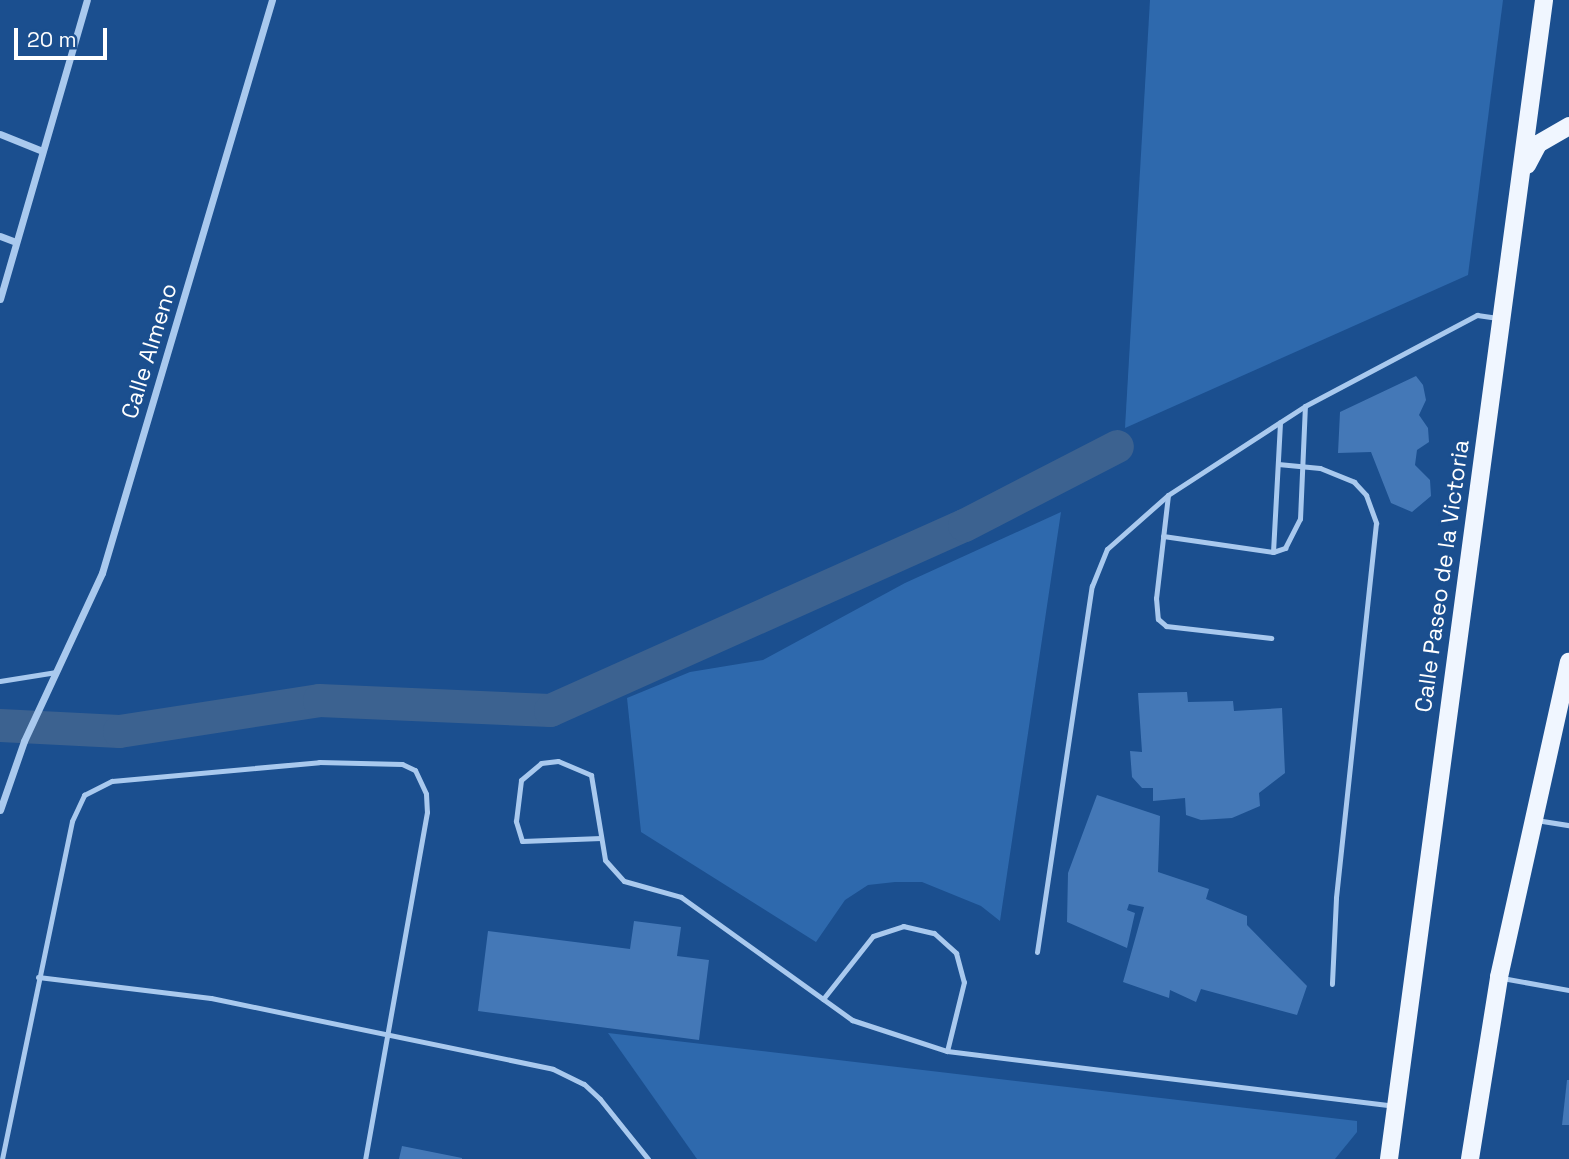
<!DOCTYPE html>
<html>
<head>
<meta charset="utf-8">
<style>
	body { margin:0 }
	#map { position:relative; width:1569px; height:1159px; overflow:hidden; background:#1b4f8f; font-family:"Space Grotesk",sans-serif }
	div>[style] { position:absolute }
	.green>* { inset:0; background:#2e69ad }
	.canal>* { height:33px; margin:-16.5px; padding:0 16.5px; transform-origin:16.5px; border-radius:16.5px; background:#3c6290 }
	.building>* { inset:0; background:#4478b7 }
	.service>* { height:5px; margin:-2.5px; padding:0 2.5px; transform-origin:2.5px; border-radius:2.5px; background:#a9c9ee }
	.minor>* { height:7px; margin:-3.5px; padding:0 3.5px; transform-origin:3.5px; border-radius:3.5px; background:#a9c9ee }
	.primary>* { height:18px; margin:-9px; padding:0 9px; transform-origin:9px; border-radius:9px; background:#f0f6ff }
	span { translate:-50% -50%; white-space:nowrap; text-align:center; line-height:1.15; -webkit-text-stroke:5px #1b4f8f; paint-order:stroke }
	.street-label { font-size:23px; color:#fff }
	.scale { position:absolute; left:14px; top:28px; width:93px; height:32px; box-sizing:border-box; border:4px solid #fff; border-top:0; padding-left:9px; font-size:21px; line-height:24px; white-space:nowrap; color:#fff; -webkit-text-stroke:5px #1b4f8f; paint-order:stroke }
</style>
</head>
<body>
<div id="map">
	<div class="green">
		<i style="clip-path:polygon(1150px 0,1503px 0,1468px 275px,1125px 428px)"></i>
		<i style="clip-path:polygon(1061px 512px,1000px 921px,981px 906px,922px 882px,895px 882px,868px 885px,845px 900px,816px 942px,641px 832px,627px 698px,690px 672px,763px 660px,905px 583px)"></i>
		<i style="clip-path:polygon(608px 1033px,1357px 1121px,1357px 1132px,1335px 1159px,697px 1159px)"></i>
	</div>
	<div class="canal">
		<i style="left:0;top:725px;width:119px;rotate:2.9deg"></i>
		<i style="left:119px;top:731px;width:202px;rotate:-8.8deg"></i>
		<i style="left:319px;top:700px;width:231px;rotate:2.5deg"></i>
		<i style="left:550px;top:710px;width:453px;rotate:-24.1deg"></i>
		<i style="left:964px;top:525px;width:172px;rotate:-27.3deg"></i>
	</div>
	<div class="building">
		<i style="clip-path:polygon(1416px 376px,1423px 385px,1426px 400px,1419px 415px,1428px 428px,1429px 442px,1417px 450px,1415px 465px,1430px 480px,1431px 496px,1412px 512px,1391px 503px,1371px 452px,1338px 453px,1340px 412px)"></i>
		<i style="clip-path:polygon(1187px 692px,1188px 702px,1233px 701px,1234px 711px,1282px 708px,1285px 773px,1259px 793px,1260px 806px,1232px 818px,1201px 820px,1186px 815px,1185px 798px,1153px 801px,1153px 788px,1142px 788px,1132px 777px,1130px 751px,1142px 752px,1138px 693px)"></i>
		<i style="clip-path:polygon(1097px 795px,1160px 816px,1158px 872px,1209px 889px,1206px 899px,1247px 916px,1247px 925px,1307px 986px,1297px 1015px,1201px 989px,1196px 1002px,1170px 990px,1169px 998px,1123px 982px,1144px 907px,1129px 904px,1127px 910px,1135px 913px,1127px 948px,1067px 922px,1068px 873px)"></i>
		<i style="clip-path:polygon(634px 921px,681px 927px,677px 956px,709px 960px,699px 1040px,478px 1011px,488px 931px,630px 949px)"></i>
		<i style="clip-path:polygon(1567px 1080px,1569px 1080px,1569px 1125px,1562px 1125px)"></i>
		<i style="clip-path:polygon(402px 1146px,462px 1158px,462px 1159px,399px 1159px)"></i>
	</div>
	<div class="service">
		<i style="left:1278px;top:464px;width:42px;rotate:5.4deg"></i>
		<i style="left:1320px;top:468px;width:37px;rotate:22deg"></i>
		<i style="left:1354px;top:482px;width:18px;rotate:47deg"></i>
		<i style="left:1366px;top:495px;width:30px;rotate:70deg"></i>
		<i style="left:1376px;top:523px;width:377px;rotate:96.1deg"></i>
		<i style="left:1336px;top:898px;width:86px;rotate:92.7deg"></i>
		<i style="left:1168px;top:495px;width:104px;rotate:96.6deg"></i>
		<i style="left:1156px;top:598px;width:21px;rotate:85deg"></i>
		<i style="left:1158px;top:619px;width:11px;rotate:41deg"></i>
		<i style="left:1166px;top:626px;width:106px;rotate:6.5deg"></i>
		<i style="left:1163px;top:536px;width:111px;rotate:8.3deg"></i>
		<i style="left:1273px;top:552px;width:13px;rotate:-18deg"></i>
		<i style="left:1285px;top:548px;width:33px;rotate:-63deg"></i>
		<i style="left:1300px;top:519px;width:113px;rotate:-87.5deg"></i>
		<i style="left:1273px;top:552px;width:130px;rotate:-86.9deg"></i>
		<i style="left:0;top:681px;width:57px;rotate:-9.1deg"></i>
		<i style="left:1536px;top:820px;width:33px;rotate:9deg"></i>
		<i style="left:601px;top:838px;width:79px;rotate:177.8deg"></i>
		<i style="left:522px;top:841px;width:21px;rotate:-107deg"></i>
		<i style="left:516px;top:821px;width:41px;rotate:-83deg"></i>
		<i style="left:521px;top:780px;width:26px;rotate:-40deg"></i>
		<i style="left:541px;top:763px;width:17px;rotate:-7deg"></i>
		<i style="left:558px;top:761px;width:36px;rotate:23deg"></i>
		<i style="left:591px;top:775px;width:86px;rotate:80.6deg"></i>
		<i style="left:605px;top:860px;width:28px;rotate:48deg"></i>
		<i style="left:624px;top:881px;width:59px;rotate:15.7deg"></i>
		<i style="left:681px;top:897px;width:211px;rotate:35.7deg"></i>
		<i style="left:852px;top:1020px;width:100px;rotate:18.1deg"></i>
		<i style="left:947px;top:1051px;width:448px;rotate:7deg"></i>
		<i style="left:1037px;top:952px;width:370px;rotate:-81.5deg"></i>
		<i style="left:1092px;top:586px;width:40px;rotate:-68deg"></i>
		<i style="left:1107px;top:549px;width:81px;rotate:-41.5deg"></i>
		<i style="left:1168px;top:495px;width:163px;rotate:-33deg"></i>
		<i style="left:1305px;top:406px;width:195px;rotate:-27.9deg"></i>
		<i style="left:1477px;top:315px;width:21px;rotate:8deg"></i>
		<i style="left:38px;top:977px;width:174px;rotate:6.9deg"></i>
		<i style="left:211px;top:998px;width:349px;rotate:11.7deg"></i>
		<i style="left:553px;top:1069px;width:34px;rotate:26deg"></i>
		<i style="left:584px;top:1084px;width:22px;rotate:43deg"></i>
		<i style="left:600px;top:1099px;width:77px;rotate:51.3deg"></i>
		<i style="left:1502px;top:978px;width:68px;rotate:10.2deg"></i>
		<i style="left:823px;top:999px;width:80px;rotate:-51.6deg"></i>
		<i style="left:873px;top:936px;width:32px;rotate:-18deg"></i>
		<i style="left:903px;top:926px;width:32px;rotate:13deg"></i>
		<i style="left:934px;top:933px;width:30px;rotate:42deg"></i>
		<i style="left:956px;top:953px;width:30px;rotate:75deg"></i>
		<i style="left:964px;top:982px;width:71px;rotate:103.8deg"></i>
		<i style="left:2px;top:1159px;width:345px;rotate:-78.3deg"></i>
		<i style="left:72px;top:821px;width:29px;rotate:-65deg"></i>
		<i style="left:84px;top:795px;width:31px;rotate:-27deg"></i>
		<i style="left:112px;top:781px;width:208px;rotate:-5.2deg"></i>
		<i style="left:319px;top:762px;width:83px;rotate:1.4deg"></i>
		<i style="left:402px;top:764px;width:14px;rotate:25deg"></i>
		<i style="left:415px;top:770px;width:26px;rotate:65deg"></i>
		<i style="left:426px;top:794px;width:18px;rotate:87deg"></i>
		<i style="left:427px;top:812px;width:352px;rotate:100.1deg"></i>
	</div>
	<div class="minor">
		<i style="left:0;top:134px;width:45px;rotate:22deg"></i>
		<i style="left:0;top:236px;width:17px;rotate:21deg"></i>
		<i style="left:0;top:299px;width:311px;rotate:-73.8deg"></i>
		<i style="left:0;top:810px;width:73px;rotate:-70.8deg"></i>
		<i style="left:24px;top:741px;width:185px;rotate:-65.1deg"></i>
		<i style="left:102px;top:573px;width:598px;rotate:-73.48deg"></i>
	</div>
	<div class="primary">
		<i style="left:1527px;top:165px;width:24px;rotate:-62deg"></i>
		<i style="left:1538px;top:144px;width:36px;rotate:-30deg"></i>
		<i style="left:1389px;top:1159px;width:1169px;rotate:-82.38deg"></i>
		<i style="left:1470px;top:1159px;width:184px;rotate:-80.9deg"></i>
		<i style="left:1499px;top:977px;width:323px;rotate:-77.5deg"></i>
	</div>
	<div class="street-label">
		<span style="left:149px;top:351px;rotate:-73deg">Calle Almeno</span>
		<span style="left:1442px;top:576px;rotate:-82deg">Calle Paseo de la Victoria</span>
	</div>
	<div class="scale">20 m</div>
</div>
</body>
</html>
